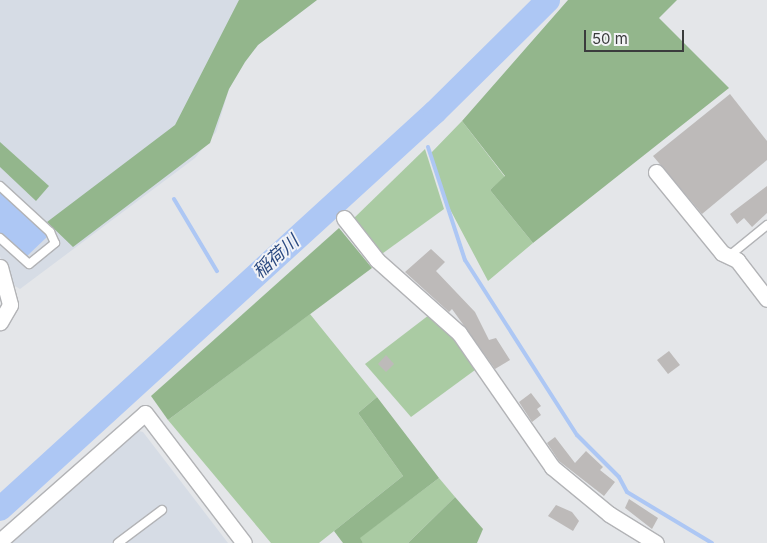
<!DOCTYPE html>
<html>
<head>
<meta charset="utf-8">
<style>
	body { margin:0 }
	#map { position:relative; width:767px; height:543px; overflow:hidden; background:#e4e6e9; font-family:Inter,"Noto Sans JP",sans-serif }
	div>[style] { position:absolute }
	.built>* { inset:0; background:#d6dce5 }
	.green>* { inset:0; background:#aacba3 }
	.forest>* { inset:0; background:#93b68c }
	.water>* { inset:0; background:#adc7f4 }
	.stream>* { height:4px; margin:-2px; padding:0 2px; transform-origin:2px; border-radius:2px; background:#adc7f4 }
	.river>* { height:24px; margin:-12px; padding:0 12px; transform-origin:12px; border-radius:12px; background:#adc7f4 }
	.building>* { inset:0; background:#bdbab9 }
	.roads { filter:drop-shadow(1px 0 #b2b3b6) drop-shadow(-1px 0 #b2b3b6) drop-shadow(0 1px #b2b3b6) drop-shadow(0 -1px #b2b3b6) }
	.lane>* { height:8px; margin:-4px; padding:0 4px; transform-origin:4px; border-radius:4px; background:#fff }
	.street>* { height:15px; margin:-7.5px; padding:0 7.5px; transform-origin:7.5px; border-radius:7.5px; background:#fff }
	span { translate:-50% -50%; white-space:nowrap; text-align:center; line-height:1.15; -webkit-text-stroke:4px #f2f3f6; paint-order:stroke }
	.water-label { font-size:18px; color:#2a4980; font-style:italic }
	.scale { position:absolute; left:584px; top:30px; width:100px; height:22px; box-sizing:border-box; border:2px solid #3b3c3d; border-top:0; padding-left:6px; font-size:15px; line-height:18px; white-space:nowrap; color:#3b3c3d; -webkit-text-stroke:4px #f2f3f6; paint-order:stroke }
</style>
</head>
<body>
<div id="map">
	<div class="built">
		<i style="clip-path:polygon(0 0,317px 0,258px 45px,245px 62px,229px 89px,216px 132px,195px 158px,20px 289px,8px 282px,0 256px)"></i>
		<i style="clip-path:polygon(134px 430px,143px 432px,228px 543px,8px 543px)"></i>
	</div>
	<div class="green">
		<i style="clip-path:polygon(462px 121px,505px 177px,490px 190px,533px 243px,488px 281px,443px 196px,430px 154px)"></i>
		<i style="clip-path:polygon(425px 149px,444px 209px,379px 256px,352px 220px)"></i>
		<i style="clip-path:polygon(310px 314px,377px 397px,358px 413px,403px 476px,319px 543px,271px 543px,168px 420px)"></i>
		<i style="clip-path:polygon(429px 315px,460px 346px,475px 370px,411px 417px,365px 364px)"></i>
		<i style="clip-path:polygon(439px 478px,455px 497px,408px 543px,363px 543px,359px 538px)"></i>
	</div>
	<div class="forest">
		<i style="clip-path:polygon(239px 0,317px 0,258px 45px,245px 62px,229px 89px,210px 143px,73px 247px,47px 222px,175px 125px)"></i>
		<i style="clip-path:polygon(568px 0,677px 0,659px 18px,729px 88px,533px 243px,490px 190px,505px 176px,462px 121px)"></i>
		<i style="clip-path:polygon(0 142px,49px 186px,36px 201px,0 167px)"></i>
		<i style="clip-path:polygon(339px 228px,372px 268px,168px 420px,151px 396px)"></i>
		<i style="clip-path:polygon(377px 397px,439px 478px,360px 538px,363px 543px,343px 543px,334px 531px,403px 476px,358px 413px)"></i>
		<i style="clip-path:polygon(455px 497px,483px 529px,477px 543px,408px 543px)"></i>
	</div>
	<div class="water">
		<i style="clip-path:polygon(0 192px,48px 236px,25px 258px,0 234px)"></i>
	</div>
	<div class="stream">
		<i style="left:428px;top:147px;width:119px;rotate:71.9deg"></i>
		<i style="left:465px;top:260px;width:208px;rotate:57.4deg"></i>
		<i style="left:577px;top:435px;width:59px;rotate:45deg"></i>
		<i style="left:619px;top:477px;width:17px;rotate:62deg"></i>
		<i style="left:627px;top:492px;width:99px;rotate:31deg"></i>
		<i style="left:174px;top:199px;width:84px;rotate:59.2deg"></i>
	</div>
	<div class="river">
		<i style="left:0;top:509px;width:589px;rotate:-42.38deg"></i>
		<i style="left:435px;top:112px;width:159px;rotate:-44.7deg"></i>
	</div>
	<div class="building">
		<i style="clip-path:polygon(730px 94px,767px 141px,767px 160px,702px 214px,653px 156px)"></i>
		<i style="clip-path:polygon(767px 186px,767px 213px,752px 227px,744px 218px,737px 224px,730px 214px)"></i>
		<i style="clip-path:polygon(431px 249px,445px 262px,436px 271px,475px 312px,489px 340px,496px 338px,510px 360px,495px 369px,452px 309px,449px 312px,405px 272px)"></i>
		<i style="clip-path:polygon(669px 351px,680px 365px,668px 374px,657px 360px)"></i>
		<i style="clip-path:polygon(386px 355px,394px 364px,386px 372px,378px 364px)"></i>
		<i style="clip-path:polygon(531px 393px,541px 406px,537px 409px,541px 415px,532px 422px,519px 402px)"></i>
		<i style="clip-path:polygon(555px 437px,575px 463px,586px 451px,603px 467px,600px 470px,615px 482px,604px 496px,559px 461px,547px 443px)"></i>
		<i style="clip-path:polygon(629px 499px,658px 518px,652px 529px,625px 508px)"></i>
		<i style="clip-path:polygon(556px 505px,572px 512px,579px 521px,573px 531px,548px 516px)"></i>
	</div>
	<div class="roads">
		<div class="lane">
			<i style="left:0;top:186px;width:68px;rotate:42.6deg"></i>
			<i style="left:50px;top:232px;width:12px;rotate:66deg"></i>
			<i style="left:55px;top:243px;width:33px;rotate:141deg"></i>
			<i style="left:29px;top:264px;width:39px;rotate:-138deg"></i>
			<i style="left:729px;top:256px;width:49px;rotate:-39.2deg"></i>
			<i style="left:118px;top:543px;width:55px;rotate:-36.9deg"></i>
		</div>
		<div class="street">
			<i style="left:656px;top:172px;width:104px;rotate:50.8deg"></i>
			<i style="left:722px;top:253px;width:17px;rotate:25deg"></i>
			<i style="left:737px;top:260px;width:49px;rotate:52.4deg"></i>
			<i style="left:344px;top:218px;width:53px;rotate:51.8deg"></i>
			<i style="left:377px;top:260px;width:110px;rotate:41.7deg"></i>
			<i style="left:459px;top:333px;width:163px;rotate:55.2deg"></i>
			<i style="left:552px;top:467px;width:74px;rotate:39.5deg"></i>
			<i style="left:609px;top:514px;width:55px;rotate:31.7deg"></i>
			<i style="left:0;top:267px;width:39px;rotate:75deg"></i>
			<i style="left:10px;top:305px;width:20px;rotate:120deg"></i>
			<i style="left:0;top:541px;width:193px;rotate:-41.4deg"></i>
			<i style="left:145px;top:413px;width:163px;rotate:52.7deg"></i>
		</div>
	</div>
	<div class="water-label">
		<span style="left:276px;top:257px;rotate:-42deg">稲荷川</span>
	</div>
	<div class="scale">50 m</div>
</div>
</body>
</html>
